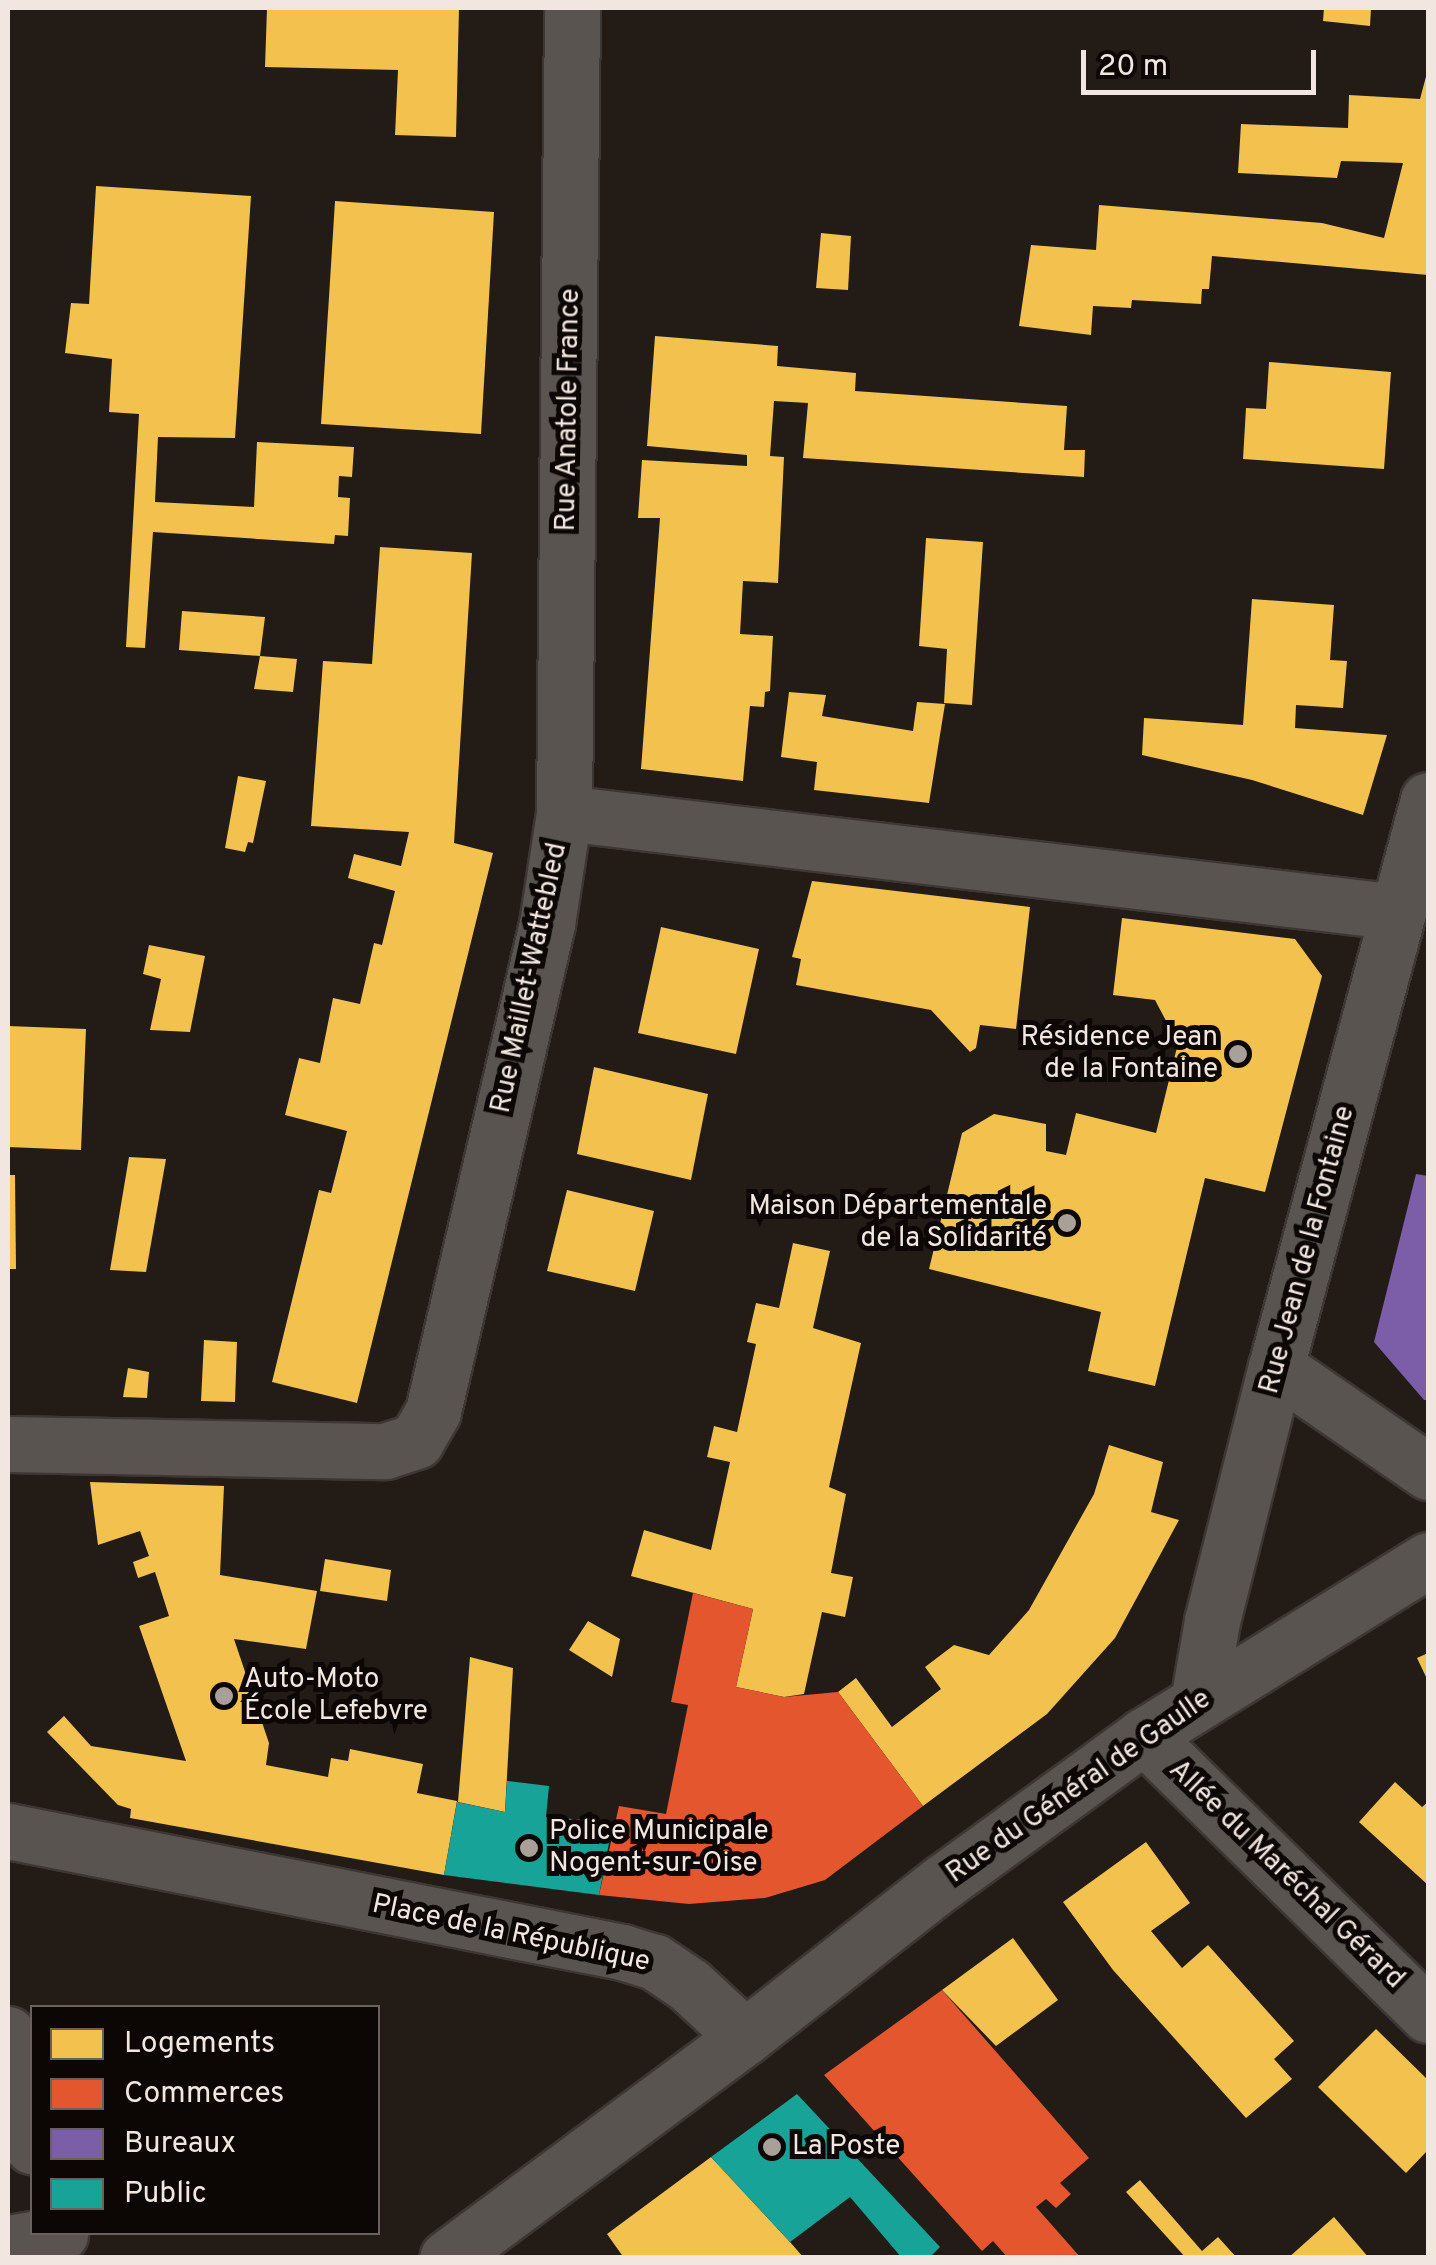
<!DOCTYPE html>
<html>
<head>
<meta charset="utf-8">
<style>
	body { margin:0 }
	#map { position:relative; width:1436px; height:2265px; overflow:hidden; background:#221b16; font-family:Overpass,sans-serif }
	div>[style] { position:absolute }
	.homes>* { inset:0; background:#f2c14e }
	.shops>* { inset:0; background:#e4572e }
	.offices>* { inset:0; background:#7b5ea7 }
	.public>* { inset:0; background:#17a398 }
	.roads { filter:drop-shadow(2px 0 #3d3733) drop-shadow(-2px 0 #3d3733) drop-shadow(0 2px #3d3733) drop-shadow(0 -2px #3d3733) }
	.street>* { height:55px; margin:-27.5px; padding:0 27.5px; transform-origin:27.5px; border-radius:27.5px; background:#5a5450 }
	.dots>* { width:28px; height:28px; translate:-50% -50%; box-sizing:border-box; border:5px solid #0c0704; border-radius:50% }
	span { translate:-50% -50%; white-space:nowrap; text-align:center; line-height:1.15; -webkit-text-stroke:10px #0c0704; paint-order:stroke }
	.street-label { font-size:28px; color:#f1e7e0 }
	.poi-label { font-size:28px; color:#f1e7e0 }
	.right { translate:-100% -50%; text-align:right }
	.left { translate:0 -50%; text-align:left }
	.frame { position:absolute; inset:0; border:10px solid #f1e7e0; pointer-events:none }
	.legend { position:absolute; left:30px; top:2005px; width:350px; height:230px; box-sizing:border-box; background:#0c0704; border:2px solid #68615c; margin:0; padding:12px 18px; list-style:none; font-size:30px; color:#f1e7e0 }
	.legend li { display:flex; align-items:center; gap:20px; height:50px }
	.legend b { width:50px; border:2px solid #68615c }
	.scale { position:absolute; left:1081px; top:50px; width:235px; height:45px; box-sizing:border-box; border:5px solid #f1e7e0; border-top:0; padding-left:12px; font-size:30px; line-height:35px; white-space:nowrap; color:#f1e7e0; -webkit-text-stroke:8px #0c0704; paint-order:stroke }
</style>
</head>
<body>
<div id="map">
	<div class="homes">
		<i style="clip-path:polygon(267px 8px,459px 8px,456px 137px,395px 135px,398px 70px,265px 67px)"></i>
		<i style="clip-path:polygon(1324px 8px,1371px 8px,1370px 26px,1323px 21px)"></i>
		<i style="clip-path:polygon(1428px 69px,1428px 275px,1212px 256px,1209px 289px,1202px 289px,1201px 304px,1132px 300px,1131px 308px,1093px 306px,1091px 335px,1019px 326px,1031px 245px,1096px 250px,1099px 205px,1322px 223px,1384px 238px,1403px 163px,1341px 161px,1337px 178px,1238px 173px,1241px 124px,1348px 128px,1349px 95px,1420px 99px)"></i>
		<i style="clip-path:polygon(96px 186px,251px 196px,235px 438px,158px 437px,155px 502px,254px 507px,257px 442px,354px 447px,352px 477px,339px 476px,338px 497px,350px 498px,348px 536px,335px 535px,334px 544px,153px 532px,145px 648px,126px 647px,139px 414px,109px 412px,112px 359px,65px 353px,71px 303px,89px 304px)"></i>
		<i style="clip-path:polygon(335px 201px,494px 212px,481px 434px,321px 424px)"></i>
		<i style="clip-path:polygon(821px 233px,851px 236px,848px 290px,816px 288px)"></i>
		<i style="clip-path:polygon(655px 336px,778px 346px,777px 366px,856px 373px,855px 391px,1067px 406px,1064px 450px,1085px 450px,1084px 477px,803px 458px,808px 403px,774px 401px,770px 456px,784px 457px,778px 583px,743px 581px,740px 634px,773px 636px,770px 691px,765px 692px,764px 707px,750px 706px,743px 781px,641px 769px,660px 518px,638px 518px,642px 460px,747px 466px,747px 455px,647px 446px)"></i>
		<i style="clip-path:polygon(1269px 362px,1391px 372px,1384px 469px,1243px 459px,1246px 408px,1266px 409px)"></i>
		<i style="clip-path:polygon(926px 538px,983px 542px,972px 705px,944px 703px,947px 649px,919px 646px)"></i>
		<i style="clip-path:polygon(380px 547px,472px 553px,454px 843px,493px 853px,357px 1403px,272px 1382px,319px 1190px,331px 1193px,347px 1131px,285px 1115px,299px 1058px,320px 1063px,333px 998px,360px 1004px,374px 943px,382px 945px,395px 891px,348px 878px,354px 854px,401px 866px,409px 832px,311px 826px,323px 661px,372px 664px)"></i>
		<i style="clip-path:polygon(1252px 599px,1334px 605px,1330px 660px,1347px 661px,1343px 708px,1296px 705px,1295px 728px,1387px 735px,1363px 815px,1252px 780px,1142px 755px,1144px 718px,1243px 725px)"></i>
		<i style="clip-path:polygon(182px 611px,265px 617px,260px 656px,179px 650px)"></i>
		<i style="clip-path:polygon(260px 656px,297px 659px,293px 692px,254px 689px)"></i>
		<i style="clip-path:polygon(789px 692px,826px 695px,822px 716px,913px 731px,917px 702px,945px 704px,929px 803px,814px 790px,817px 762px,781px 757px)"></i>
		<i style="clip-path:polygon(238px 776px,266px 781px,253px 843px,248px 842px,245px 852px,225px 848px)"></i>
		<i style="clip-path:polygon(812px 881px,1030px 907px,1016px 1029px,980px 1025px,976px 1048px,970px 1052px,931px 1010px,796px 985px,801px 959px,792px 957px)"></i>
		<i style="clip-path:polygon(1122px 918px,1295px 939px,1322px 976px,1265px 1192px,1205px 1178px,1155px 1386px,1088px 1371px,1101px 1312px,929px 1269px,962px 1133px,994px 1114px,1046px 1124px,1046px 1151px,1066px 1155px,1076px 1113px,1156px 1133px,1180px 1035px,1173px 1034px,1155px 1000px,1113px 995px)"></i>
		<i style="clip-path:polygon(661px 927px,759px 949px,736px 1054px,638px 1033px)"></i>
		<i style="clip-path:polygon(149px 945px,205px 956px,190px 1032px,150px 1030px,161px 979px,143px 974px)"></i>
		<i style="clip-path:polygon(8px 1026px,86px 1029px,81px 1150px,8px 1147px)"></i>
		<i style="clip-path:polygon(594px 1067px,708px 1094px,691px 1180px,577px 1154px)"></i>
		<i style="clip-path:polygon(129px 1157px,166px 1159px,146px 1272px,110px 1270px)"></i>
		<i style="clip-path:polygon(8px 1175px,15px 1175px,16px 1269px,8px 1269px)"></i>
		<i style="clip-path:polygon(567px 1190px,654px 1211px,635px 1291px,547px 1271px)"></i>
		<i style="clip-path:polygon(793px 1243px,830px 1251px,813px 1328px,861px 1343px,829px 1487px,846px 1494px,831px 1573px,853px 1577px,845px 1617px,822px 1612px,804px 1694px,784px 1697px,736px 1687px,753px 1609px,631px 1576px,644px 1530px,711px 1550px,730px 1462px,707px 1457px,714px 1426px,737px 1432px,756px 1344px,747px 1342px,756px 1303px,779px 1308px)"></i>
		<i style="clip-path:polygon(204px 1340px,237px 1342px,235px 1402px,201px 1401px)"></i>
		<i style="clip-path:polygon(128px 1368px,149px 1372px,147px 1398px,123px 1397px)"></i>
		<i style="clip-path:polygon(1109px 1445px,1163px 1462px,1151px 1512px,1179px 1520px,1115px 1638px,1047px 1714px,923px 1806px,838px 1692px,856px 1678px,892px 1727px,941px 1689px,925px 1667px,954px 1645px,989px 1655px,1029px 1610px,1094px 1494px)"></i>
		<i style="clip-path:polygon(90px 1482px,224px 1486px,220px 1575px,317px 1591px,306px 1649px,234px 1639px,269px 1743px,266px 1765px,328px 1777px,331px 1758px,348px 1761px,350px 1749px,423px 1764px,417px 1793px,457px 1801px,444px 1875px,130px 1818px,131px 1809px,118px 1805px,47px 1732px,64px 1716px,91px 1746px,186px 1761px,139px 1626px,169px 1616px,155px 1572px,138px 1578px,133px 1562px,149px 1556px,140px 1531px,98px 1545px)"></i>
		<i style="clip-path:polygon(325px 1559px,391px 1570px,387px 1601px,320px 1591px)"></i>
		<i style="clip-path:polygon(588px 1621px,620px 1639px,612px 1677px,569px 1650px)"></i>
		<i style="clip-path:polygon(1428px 1653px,1428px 1681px,1417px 1658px)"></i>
		<i style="clip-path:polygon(470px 1657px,513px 1668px,505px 1812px,458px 1802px)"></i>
		<i style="clip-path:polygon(1395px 1782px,1422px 1807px,1428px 1802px,1428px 1885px,1359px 1822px)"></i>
		<i style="clip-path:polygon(1146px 1842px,1190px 1903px,1151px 1931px,1182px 1968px,1208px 1945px,1294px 2041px,1274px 2059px,1292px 2079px,1246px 2118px,1113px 1970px,1063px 1902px)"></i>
		<i style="clip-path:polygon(1013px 1938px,1058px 2000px,996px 2046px,942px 1990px)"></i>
		<i style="clip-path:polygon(1376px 2029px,1428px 2080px,1428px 2150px,1406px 2173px,1318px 2087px)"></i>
		<i style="clip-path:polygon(711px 2157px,790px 2242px,804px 2258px,624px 2258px,607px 2234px)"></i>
		<i style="clip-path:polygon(1140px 2180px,1202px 2251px,1218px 2237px,1237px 2258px,1186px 2258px,1126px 2192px)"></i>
		<i style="clip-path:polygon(1334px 2217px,1369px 2258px,1288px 2258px)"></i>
	</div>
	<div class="shops">
		<i style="clip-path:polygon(693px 1593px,753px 1609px,736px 1687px,784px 1697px,838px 1692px,923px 1806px,825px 1880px,765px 1898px,689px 1904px,599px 1895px,619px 1806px,666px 1814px,688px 1705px,671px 1702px)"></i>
		<i style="clip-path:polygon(942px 1990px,1089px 2158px,1060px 2183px,1071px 2194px,1056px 2208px,1046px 2199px,1036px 2207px,1081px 2258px,1008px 2258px,993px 2241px,982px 2251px,824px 2075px)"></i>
	</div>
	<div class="offices">
		<i style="clip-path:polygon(1416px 1174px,1428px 1176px,1428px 1400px,1424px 1400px,1374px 1342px)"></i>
	</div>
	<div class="public">
		<i style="clip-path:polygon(507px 1781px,549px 1786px,546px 1817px,613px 1822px,599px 1895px,444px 1875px,457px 1802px,505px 1812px)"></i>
		<i style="clip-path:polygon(797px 2094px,940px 2247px,929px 2258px,902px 2258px,850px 2197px,790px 2242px,711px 2157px)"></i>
	</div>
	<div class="roads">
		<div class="street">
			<i style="left:564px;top:813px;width:805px;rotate:-89.43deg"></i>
			<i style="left:1276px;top:1367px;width:185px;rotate:34.6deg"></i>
			<i style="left:8px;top:1444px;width:377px;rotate:1.1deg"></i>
			<i style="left:385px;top:1451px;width:33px;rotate:-18deg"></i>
			<i style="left:416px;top:1441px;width:34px;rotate:-60deg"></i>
			<i style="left:433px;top:1411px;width:500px;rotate:-76.83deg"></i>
			<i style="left:547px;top:924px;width:112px;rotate:-81.3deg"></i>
			<i style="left:564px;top:813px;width:840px;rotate:6.77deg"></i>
			<i style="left:1198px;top:1702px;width:82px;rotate:-80.2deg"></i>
			<i style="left:1212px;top:1621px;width:262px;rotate:-75.9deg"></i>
			<i style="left:1276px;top:1367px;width:587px;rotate:-74.99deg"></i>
			<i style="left:1144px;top:1736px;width:398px;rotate:44.5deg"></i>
			<i style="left:8px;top:1831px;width:626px;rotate:11.15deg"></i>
			<i style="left:622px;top:1952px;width:34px;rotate:17deg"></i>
			<i style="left:655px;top:1962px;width:41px;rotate:34.1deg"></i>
			<i style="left:689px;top:1985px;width:76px;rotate:42.9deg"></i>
			<i style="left:745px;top:2037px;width:371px;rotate:143.4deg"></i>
			<i style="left:8px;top:2034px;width:115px;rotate:77.9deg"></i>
			<i style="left:745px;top:2037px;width:251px;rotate:-38.1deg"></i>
			<i style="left:943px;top:1882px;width:248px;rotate:-36deg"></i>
			<i style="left:1144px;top:1736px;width:334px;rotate:-31.8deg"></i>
			<i style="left:8px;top:2243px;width:53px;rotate:-9.8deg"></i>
		</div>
	</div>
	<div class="dots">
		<i style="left:1238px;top:1054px;background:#a9a099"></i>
		<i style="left:1067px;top:1223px;background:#a9a099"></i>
		<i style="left:224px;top:1696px;background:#a9a099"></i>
		<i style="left:529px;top:1848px;background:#a9a099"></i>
		<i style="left:772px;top:2147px;background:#a9a099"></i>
	</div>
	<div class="street-label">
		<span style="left:569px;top:410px;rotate:-89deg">Rue Anatole France</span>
		<span style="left:530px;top:978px;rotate:-78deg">Rue Maillet-Wattebled</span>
		<span style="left:1308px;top:1250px;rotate:-75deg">Rue Jean de la Fontaine</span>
		<span style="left:1079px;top:1787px;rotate:-35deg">Rue du Général de Gaulle</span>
		<span style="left:1286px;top:1875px;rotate:44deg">Allée du Maréchal Gérard</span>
		<span style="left:511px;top:1934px;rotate:12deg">Place de la République</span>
	</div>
	<div class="poi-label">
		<span class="right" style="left:1218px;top:1054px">Résidence Jean<br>de la Fontaine</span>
		<span class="right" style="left:1047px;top:1223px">Maison Départementale<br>de la Solidarité</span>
		<span class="left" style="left:244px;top:1696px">Auto-Moto<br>École Lefebvre</span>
		<span class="left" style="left:549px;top:1848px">Police Municipale<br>Nogent-sur-Oise</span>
		<span class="left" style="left:792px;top:2147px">La Poste</span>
	</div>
	<div class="frame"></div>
	<ul class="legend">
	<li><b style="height:28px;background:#f2c14e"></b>Logements</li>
	<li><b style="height:28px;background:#e4572e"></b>Commerces</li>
	<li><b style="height:28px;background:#7b5ea7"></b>Bureaux</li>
	<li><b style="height:28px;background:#17a398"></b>Public</li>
	</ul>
	<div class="scale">20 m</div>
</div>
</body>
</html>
